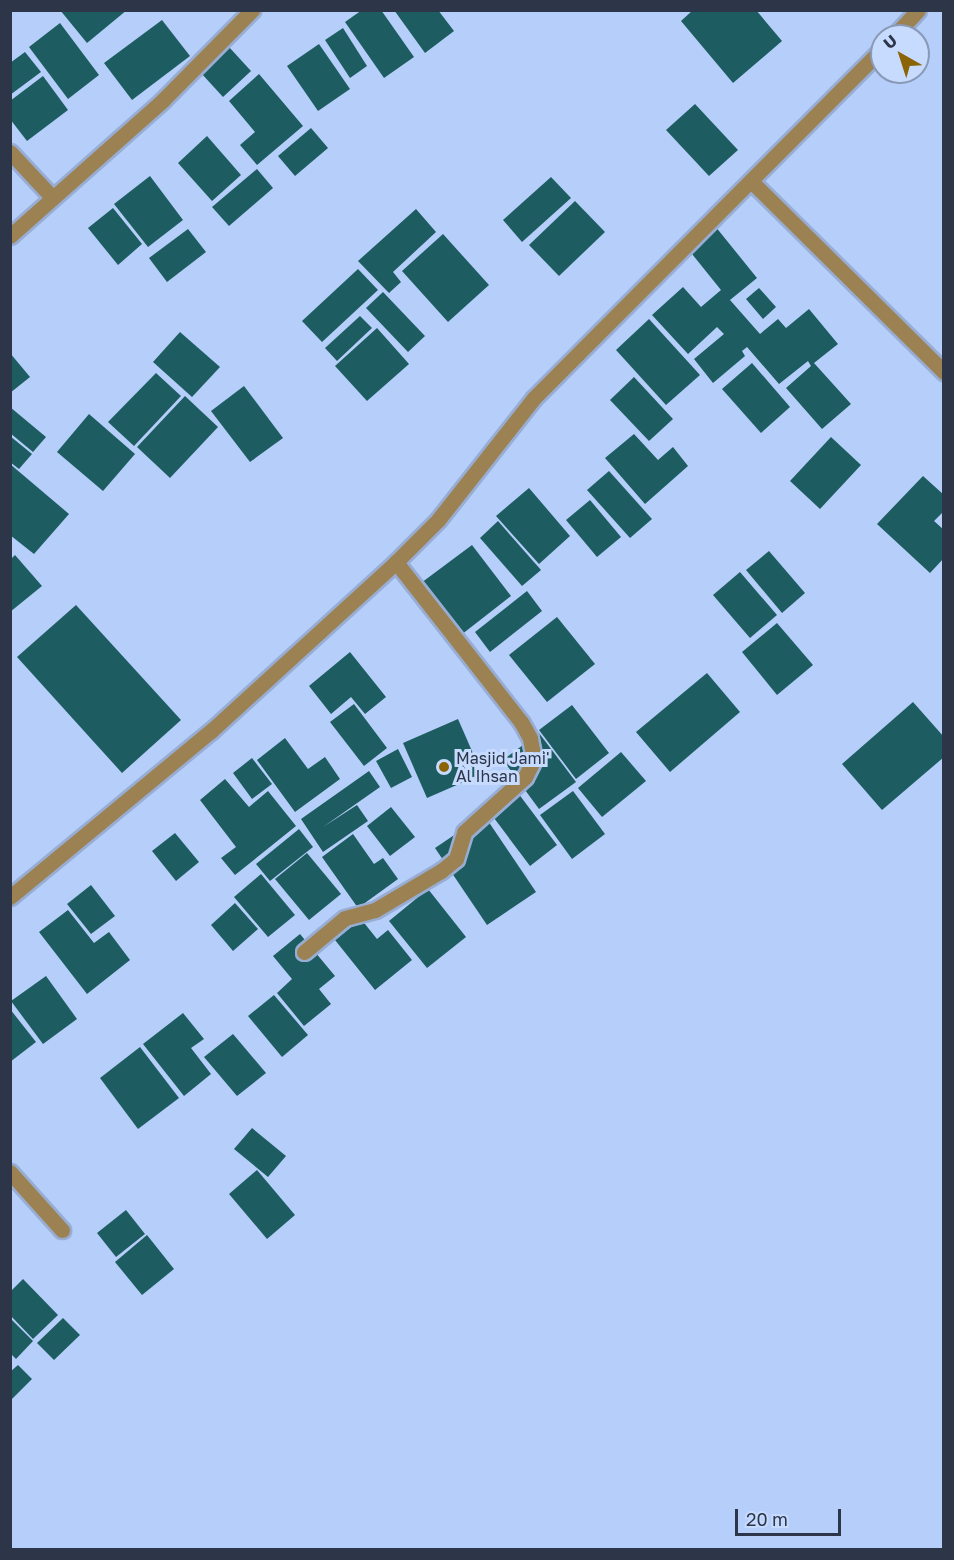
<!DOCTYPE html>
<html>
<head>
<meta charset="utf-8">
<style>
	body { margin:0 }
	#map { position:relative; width:954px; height:1560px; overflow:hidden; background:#b6cefa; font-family:"Golos Text",sans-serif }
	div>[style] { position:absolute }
	.building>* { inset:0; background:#1d5d62 }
	.roads { filter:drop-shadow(2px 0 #98add3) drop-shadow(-2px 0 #98add3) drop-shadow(0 2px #98add3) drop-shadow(0 -2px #98add3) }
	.minor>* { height:15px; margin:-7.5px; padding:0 7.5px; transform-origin:7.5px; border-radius:7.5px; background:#9c8253 }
	.dots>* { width:16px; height:16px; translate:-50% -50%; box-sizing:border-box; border:3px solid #c7dbff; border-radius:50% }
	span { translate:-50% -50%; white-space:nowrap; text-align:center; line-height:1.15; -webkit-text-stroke:6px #c7dbff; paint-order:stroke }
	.poi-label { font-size:16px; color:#2d3648 }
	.left { translate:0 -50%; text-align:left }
	.frame { position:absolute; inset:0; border:12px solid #2d3648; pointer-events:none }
	.north { position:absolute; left:870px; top:24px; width:60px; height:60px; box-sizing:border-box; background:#c7dbff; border:2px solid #8999b6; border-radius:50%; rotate:321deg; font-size:16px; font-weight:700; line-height:24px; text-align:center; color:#2d3648 }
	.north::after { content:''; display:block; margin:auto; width:21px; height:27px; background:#8b6505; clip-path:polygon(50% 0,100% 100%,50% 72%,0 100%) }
	.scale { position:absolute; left:735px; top:1509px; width:106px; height:27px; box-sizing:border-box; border:3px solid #2d3648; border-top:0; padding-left:8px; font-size:18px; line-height:21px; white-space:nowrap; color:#2d3648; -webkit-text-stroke:4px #c7dbff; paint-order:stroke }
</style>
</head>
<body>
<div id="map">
	<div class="building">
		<i style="clip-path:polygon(60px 10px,127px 10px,87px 43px)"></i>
		<i style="clip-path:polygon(362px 10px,381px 10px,414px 57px,384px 78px,345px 22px)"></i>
		<i style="clip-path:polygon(394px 10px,438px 10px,454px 31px,425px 53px)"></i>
		<i style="clip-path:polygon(693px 10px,756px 10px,782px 41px,733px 83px,681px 21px)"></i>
		<i style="clip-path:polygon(162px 20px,190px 56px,132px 100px,104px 63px)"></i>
		<i style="clip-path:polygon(60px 23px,99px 75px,68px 99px,29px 47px)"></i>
		<i style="clip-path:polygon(343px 28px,367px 66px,350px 78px,325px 40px)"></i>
		<i style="clip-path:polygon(319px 44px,350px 89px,318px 111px,287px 66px)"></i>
		<i style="clip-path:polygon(229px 47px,251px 71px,223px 97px,201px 73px)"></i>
		<i style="clip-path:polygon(25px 52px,41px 72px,10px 95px,10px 63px)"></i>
		<i style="clip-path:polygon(259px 74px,303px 126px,257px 165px,240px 145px,255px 132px,229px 101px)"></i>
		<i style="clip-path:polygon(43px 76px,68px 110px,27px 141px,10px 119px,10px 101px)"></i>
		<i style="clip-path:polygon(695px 104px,738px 150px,709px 176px,666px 130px)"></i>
		<i style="clip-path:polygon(311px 128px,328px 148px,295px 176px,278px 156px)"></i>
		<i style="clip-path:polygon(207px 136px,241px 175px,212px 201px,178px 163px)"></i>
		<i style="clip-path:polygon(257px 169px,273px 188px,229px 226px,212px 207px)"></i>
		<i style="clip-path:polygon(150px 176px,183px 220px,148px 247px,114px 204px)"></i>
		<i style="clip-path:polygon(551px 177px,571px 198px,522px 242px,503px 220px)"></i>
		<i style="clip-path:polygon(575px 201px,605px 232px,559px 276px,529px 245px)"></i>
		<i style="clip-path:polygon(113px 208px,142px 244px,118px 265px,88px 228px)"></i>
		<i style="clip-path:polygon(416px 209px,436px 232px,393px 272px,401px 282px,389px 293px,358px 261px)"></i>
		<i style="clip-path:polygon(715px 226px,757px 278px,730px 300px,760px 334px,778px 319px,786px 328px,809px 309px,838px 344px,814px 363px,851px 404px,822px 429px,786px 388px,811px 366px,808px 361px,779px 384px,747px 347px,742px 351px,745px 356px,713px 383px,694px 359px,724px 334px,717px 327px,688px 354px,652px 315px,683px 287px,701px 307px,721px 290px,688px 249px)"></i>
		<i style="clip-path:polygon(188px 229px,206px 252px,167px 282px,149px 258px)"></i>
		<i style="clip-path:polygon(443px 234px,489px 285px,448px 322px,402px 271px)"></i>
		<i style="clip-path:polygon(358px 269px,378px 290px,322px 342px,302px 321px)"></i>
		<i style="clip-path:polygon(759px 288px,776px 307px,763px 319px,746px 299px)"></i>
		<i style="clip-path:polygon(383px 292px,425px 336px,408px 352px,366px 308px)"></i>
		<i style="clip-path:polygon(360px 316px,372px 328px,337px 361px,325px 348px)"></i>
		<i style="clip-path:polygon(649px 319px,700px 375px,666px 405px,616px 350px)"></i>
		<i style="clip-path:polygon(377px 328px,409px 364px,367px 401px,335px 366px)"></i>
		<i style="clip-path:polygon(180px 332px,220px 367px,192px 397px,153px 362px)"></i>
		<i style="clip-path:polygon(10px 353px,30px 377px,10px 393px)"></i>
		<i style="clip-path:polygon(752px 363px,790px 407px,761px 433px,722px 389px)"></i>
		<i style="clip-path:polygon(156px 373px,181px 396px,134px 446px,108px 422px)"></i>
		<i style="clip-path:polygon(634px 377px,673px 419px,649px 441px,610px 400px)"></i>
		<i style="clip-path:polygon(244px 386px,283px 438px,250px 462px,211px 411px)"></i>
		<i style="clip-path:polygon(185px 396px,218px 427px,170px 478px,137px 447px)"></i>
		<i style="clip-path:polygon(10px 407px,46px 437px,33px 452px,10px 433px)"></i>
		<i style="clip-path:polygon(89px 414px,135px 454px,103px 491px,57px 452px)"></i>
		<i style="clip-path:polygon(634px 434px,658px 460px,673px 447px,688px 466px,645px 504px,605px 458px)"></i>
		<i style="clip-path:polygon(10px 436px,32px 454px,19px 469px,10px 462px)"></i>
		<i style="clip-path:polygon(831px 437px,861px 465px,820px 509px,790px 481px)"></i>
		<i style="clip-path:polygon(10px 464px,69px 514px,34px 554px,10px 535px)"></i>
		<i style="clip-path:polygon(609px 471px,652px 519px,630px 538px,587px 490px)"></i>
		<i style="clip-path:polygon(923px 476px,944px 495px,944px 511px,934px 521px,944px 530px,944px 558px,930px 573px,877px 524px)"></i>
		<i style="clip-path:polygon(529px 488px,570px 536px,539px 564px,496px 516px)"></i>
		<i style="clip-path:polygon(590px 500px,621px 537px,597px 557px,566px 520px)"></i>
		<i style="clip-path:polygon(498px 521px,541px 570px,522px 586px,480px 538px)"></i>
		<i style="clip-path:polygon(472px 545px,511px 596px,461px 635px,421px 583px)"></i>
		<i style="clip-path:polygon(769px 551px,805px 593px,782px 613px,746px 570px)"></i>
		<i style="clip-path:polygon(15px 555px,42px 586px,10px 612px,10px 560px)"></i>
		<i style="clip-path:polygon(740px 572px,777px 615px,750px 638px,713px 595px)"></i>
		<i style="clip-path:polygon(527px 591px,542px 611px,490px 652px,475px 632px)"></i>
		<i style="clip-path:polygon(76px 605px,181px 720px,122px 773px,17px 657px)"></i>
		<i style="clip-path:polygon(557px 617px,595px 664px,547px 702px,509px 655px)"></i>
		<i style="clip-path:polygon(777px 623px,813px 665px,777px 695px,742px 652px)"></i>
		<i style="clip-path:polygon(350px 652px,386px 697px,365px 714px,351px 697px,331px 714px,309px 686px)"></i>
		<i style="clip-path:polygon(707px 673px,740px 712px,670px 772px,636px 732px)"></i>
		<i style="clip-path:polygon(913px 702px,944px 737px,944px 757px,882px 810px,842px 764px)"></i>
		<i style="clip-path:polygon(354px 704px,387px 748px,364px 766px,330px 722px)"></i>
		<i style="clip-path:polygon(572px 705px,609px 753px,576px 779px,539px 730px)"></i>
		<i style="clip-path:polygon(458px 719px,482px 774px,427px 798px,403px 743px)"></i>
		<i style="clip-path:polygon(539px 733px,576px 782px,539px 809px,503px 760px)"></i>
		<i style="clip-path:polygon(285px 738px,308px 769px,325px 757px,340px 779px,295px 812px,257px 760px)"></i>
		<i style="clip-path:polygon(398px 749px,412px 777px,391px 788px,376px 761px)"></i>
		<i style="clip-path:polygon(621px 752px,646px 781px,602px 817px,578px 788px)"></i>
		<i style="clip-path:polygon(252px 758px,272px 784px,252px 799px,233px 773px)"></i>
		<i style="clip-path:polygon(369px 771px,380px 787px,323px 827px,357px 805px,368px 821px,323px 852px,301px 819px)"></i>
		<i style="clip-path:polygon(225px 779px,249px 807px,268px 791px,296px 826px,235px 875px,221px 858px,236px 847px,200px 800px)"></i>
		<i style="clip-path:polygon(515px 789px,557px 845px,530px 866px,488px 810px)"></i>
		<i style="clip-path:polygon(573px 791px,605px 834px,572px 859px,540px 815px)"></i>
		<i style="clip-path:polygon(391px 807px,415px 837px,390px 856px,367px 826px)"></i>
		<i style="clip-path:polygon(484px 815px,536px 892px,487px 925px,435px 848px)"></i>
		<i style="clip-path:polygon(299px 829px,313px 847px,270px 881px,256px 864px)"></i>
		<i style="clip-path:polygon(175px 833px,199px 862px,176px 881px,152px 851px)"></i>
		<i style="clip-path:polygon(353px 834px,374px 864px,383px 858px,398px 879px,358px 908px,322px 857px)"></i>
		<i style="clip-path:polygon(307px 853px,341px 894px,309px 920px,275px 879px)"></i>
		<i style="clip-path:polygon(261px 874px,295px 915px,268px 937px,234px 897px)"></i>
		<i style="clip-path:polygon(91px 885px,115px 916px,91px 934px,67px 904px)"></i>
		<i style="clip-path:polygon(428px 889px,466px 937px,427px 968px,389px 921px)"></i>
		<i style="clip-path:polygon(235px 903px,258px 929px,233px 951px,211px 925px)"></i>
		<i style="clip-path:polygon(68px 910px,94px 943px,109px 932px,130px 960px,87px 994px,39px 932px)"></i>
		<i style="clip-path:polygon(361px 919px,377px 939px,388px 930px,412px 960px,375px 990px,335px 940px)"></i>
		<i style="clip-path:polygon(300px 934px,335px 976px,319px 989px,331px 1004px,304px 1026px,277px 993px,292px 979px,273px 956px)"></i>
		<i style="clip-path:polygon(46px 976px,77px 1019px,43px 1044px,11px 1001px)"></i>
		<i style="clip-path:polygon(274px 995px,308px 1035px,282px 1057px,248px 1016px)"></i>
		<i style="clip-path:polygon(10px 1009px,36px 1042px,10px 1062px)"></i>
		<i style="clip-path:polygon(183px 1013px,204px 1039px,191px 1048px,211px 1074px,184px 1096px,143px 1044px)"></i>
		<i style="clip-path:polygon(233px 1034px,266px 1073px,237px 1096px,204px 1057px)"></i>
		<i style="clip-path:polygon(140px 1047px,179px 1098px,138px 1129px,100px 1078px)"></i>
		<i style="clip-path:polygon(252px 1128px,286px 1156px,268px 1177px,234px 1149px)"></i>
		<i style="clip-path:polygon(257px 1170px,295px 1215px,267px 1239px,229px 1194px)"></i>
		<i style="clip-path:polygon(126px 1210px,145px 1234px,116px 1257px,97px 1233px)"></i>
		<i style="clip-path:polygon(147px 1235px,174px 1269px,142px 1295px,115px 1262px)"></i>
		<i style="clip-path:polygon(23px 1279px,58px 1315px,33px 1339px,10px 1315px,10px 1292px)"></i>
		<i style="clip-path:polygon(10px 1318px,33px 1341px,16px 1359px,10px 1353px)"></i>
		<i style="clip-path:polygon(63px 1318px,80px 1335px,54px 1360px,37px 1343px)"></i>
		<i style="clip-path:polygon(18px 1365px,32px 1379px,10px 1401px,10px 1372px)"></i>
	</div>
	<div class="roads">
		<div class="minor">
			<i style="left:894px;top:36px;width:35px;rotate:-47deg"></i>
			<i style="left:10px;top:152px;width:62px;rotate:47deg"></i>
			<i style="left:751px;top:181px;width:272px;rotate:44.7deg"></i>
			<i style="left:10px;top:236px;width:205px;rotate:-41.6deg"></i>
			<i style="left:163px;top:100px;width:127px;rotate:-45.3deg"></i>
			<i style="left:10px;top:897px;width:261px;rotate:-39.6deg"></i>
			<i style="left:211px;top:731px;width:251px;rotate:-42.4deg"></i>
			<i style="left:396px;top:562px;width:59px;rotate:-45deg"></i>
			<i style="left:438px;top:520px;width:155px;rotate:-51.8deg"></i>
			<i style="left:534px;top:398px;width:493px;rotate:-45.1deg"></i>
			<i style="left:304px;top:952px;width:53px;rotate:-39.7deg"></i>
			<i style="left:345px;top:918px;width:31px;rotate:-15deg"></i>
			<i style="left:375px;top:910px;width:77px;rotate:-30.6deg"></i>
			<i style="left:441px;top:871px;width:19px;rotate:-39deg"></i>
			<i style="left:456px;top:859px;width:28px;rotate:-73deg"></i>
			<i style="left:464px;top:832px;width:82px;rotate:-42deg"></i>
			<i style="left:525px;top:777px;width:20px;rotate:-63deg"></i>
			<i style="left:534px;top:759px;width:21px;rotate:-101deg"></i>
			<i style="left:530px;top:738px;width:18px;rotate:-119deg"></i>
			<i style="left:521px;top:722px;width:203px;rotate:-128deg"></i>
			<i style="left:10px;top:1172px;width:78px;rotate:48.1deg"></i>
		</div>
	</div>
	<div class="dots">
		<i style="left:444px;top:767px;background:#8b6505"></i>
	</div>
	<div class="poi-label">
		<span class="left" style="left:456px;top:767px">Masjid Jami'<br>Al Ihsan</span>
	</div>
	<div class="frame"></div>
	<div class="north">U</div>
	<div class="scale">20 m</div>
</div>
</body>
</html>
